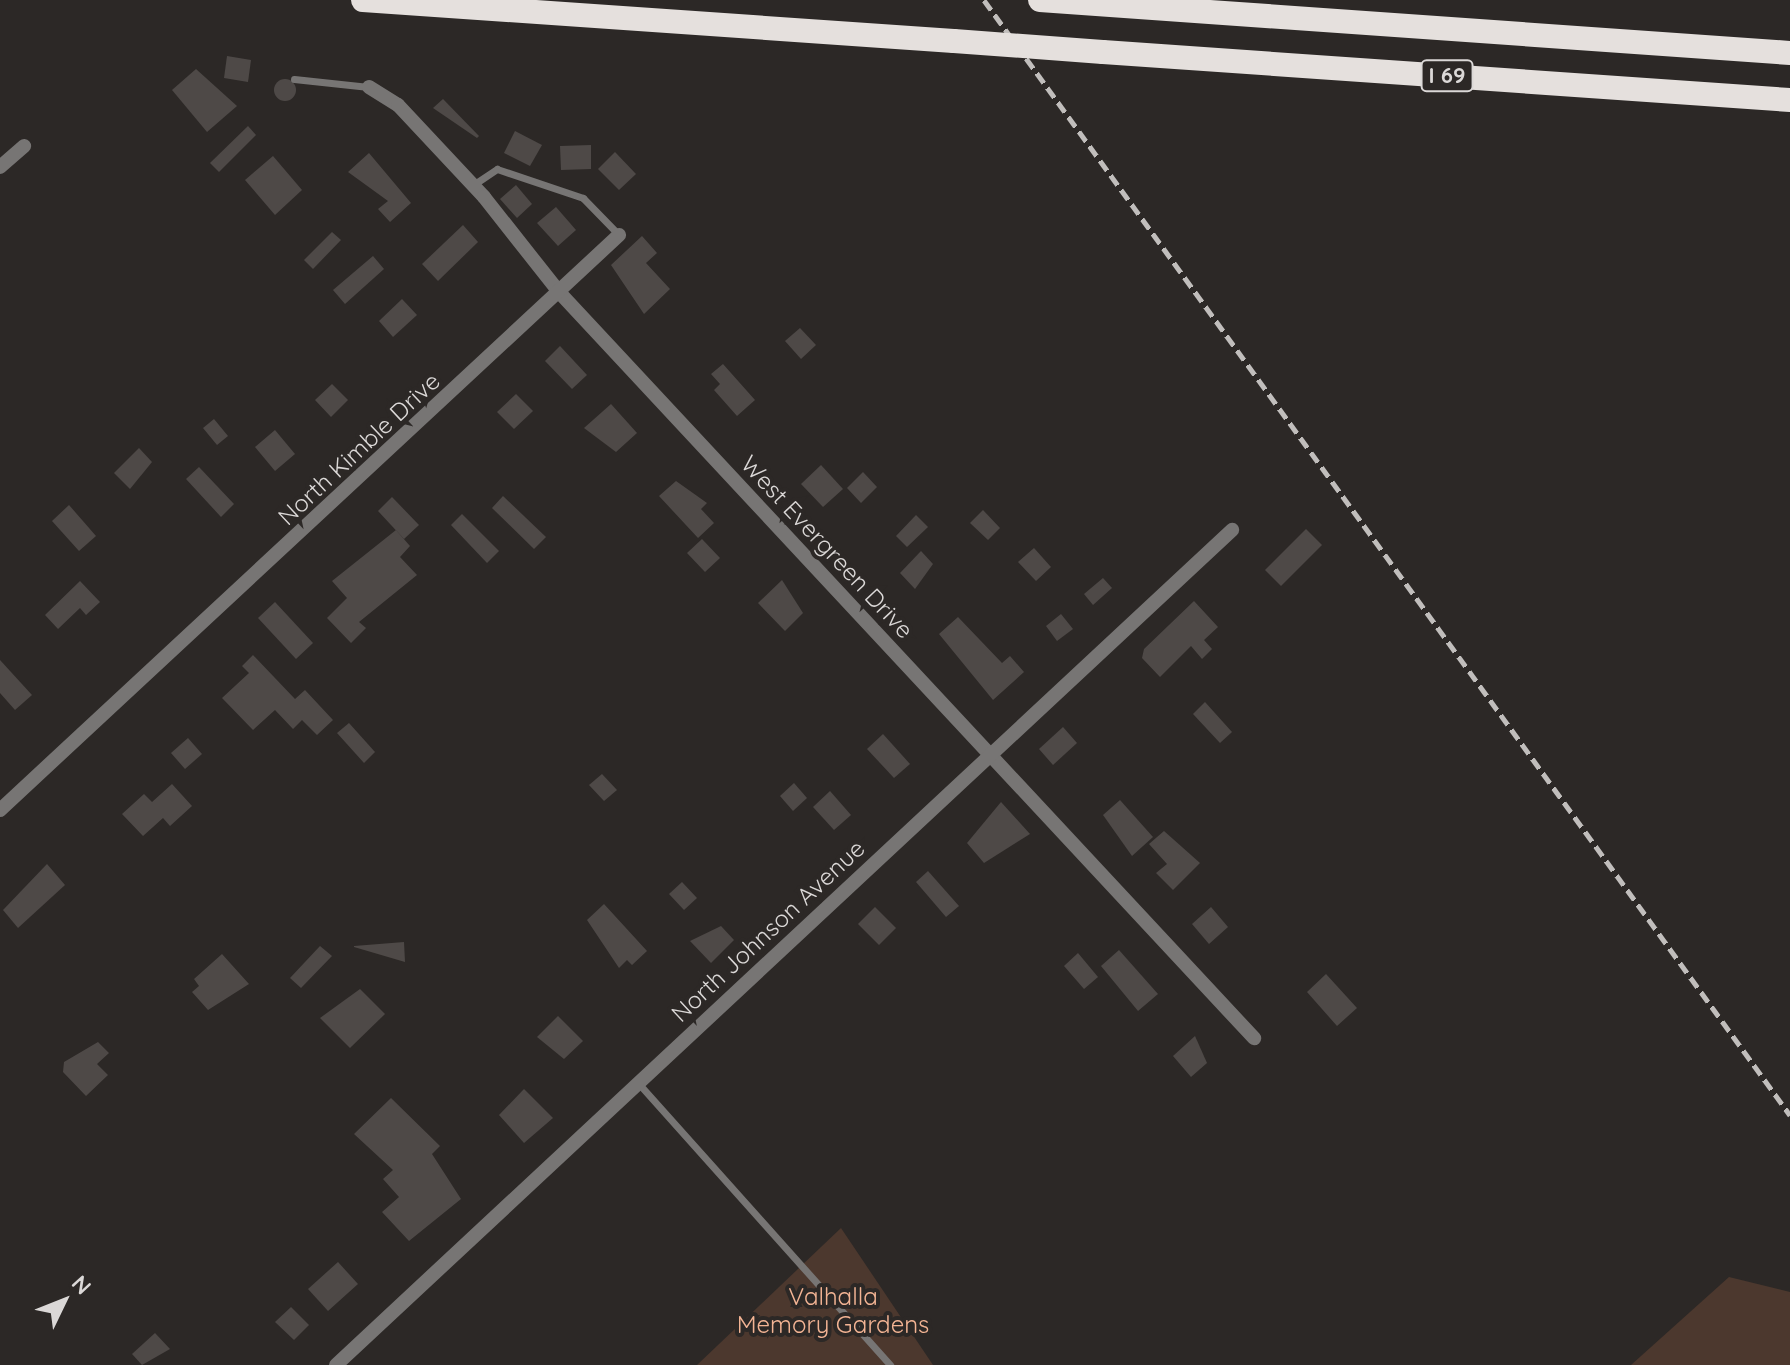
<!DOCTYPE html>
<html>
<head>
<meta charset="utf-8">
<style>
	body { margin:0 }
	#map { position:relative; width:1790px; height:1365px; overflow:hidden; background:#2c2826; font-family:Quicksand,sans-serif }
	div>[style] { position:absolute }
	.green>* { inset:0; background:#4c382e }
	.building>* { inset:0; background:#4e4947 }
	.round { border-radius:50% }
	.service>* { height:7px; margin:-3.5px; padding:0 3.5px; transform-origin:3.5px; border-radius:3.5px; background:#777574 }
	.minor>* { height:14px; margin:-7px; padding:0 7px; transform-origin:7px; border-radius:7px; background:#777574 }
	.motorway>* { height:24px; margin:-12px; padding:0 12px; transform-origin:12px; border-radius:12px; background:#e5e0dd }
	.rail>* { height:5px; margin-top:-2.5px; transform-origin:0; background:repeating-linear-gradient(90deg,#c1bebc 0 12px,transparent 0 18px) }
	.motorway-bridge>* { height:24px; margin:-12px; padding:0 12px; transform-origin:12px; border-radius:12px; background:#e5e0dd }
	span { translate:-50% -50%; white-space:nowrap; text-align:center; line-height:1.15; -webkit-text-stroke:8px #2c2826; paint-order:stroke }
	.shield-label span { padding:2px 6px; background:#2c2826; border:2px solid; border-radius:6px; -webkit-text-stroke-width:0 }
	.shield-label { font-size:22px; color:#dbd8d7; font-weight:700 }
	.street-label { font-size:24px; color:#dbd8d7 }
	.park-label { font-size:24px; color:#f3b494 }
	.north { position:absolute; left:24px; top:1261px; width:80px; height:80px; -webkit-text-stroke:6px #2c2826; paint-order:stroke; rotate:47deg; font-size:22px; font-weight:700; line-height:32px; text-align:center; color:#dbd8d7 }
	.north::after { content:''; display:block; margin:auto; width:28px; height:36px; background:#dbd8d7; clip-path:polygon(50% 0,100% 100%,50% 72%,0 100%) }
</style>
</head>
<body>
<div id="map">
	<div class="green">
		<i style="clip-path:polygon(841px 1228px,933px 1365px,697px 1365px)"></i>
		<i style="clip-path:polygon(1729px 1277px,1790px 1292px,1790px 1365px,1631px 1365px)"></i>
	</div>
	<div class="building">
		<i style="clip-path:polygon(227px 56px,251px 60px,248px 82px,224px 78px)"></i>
		<i style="clip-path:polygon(196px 69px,237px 106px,207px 132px,172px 90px)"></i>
		<i class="round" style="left:274px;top:79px;width:22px;height:22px"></i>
		<i style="clip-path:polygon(443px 99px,479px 136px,477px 138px,433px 108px)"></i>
		<i style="clip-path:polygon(248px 126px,256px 135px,219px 172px,210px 163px)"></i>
		<i style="clip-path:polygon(515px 131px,542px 145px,530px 166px,504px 153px)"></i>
		<i style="clip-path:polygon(591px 145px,591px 169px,561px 170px,560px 146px)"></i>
		<i style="clip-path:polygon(615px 152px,636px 174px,619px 190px,598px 169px)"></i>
		<i style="clip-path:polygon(369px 153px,411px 203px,390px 222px,378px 209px,388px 201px,348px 172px)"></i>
		<i style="clip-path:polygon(273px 156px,302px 190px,275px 215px,245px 180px)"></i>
		<i style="clip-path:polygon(516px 185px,532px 204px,517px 218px,500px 199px)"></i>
		<i style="clip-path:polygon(556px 207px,576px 230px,558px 246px,537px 223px)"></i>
		<i style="clip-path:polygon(463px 225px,478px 242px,438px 281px,422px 264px)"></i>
		<i style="clip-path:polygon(332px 232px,341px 240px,313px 269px,304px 260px)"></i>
		<i style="clip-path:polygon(642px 236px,657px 253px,646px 263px,670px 289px,644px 314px,611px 265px)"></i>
		<i style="clip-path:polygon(373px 256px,384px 269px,345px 304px,333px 290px)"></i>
		<i style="clip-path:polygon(402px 299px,417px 315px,393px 337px,379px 321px)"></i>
		<i style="clip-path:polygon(800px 328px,816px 345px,801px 359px,785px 341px)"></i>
		<i style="clip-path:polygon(560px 346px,587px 375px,572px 389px,545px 361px)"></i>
		<i style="clip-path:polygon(723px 364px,755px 400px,737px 416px,714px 390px,720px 384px,711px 374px)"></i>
		<i style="clip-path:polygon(332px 384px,348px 400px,331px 417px,315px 400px)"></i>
		<i style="clip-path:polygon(516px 394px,533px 411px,514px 429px,497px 412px)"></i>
		<i style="clip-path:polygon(611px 404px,637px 433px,616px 452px,584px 428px)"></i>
		<i style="clip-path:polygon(214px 419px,228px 436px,217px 445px,203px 428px)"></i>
		<i style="clip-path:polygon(275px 430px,295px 454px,275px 471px,255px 447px)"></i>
		<i style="clip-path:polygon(139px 448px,152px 462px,130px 489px,114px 473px)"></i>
		<i style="clip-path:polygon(821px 465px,843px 489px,823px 507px,801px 484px)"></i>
		<i style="clip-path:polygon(199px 467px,234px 504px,221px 517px,186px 479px)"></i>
		<i style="clip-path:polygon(863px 472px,877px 487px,861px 503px,847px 488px)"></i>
		<i style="clip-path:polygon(676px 481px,707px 503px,701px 509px,714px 523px,698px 538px,659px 496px)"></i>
		<i style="clip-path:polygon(503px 496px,546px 537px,534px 549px,492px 508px)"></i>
		<i style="clip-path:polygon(392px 497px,419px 525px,404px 539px,378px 511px)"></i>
		<i style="clip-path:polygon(69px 505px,96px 536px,79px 551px,52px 521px)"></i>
		<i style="clip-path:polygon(983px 510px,1000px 528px,988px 540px,970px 523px)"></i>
		<i style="clip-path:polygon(462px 514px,499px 551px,487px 563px,451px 525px)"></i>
		<i style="clip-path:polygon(916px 515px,928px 527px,907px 547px,896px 536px)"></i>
		<i style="clip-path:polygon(1306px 529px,1322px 545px,1281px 586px,1265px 570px)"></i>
		<i style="clip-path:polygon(396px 530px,410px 546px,400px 557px,417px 575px,359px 622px,366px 628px,351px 643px,327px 618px,347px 598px,332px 581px)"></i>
		<i style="clip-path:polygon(702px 539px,720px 558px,705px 572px,687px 553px)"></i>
		<i style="clip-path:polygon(1034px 548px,1051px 567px,1036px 581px,1018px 562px)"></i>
		<i style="clip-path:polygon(921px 551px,933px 564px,915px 589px,900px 573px)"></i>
		<i style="clip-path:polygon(1103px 578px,1112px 588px,1093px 605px,1084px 594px)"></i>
		<i style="clip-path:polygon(782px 580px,803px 613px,785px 631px,758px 603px)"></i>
		<i style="clip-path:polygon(80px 581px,100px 602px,86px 615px,80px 608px,58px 629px,45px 615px)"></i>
		<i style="clip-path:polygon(1194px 601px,1218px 627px,1204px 640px,1212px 649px,1202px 659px,1191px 646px,1160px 677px,1142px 658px,1144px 649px)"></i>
		<i style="clip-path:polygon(275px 602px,313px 643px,296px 659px,258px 618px)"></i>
		<i style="clip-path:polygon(1061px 614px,1073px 629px,1057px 641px,1046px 626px)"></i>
		<i style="clip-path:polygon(958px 617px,1002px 663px,1010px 656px,1024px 672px,993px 700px,939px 634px)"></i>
		<i style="clip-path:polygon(253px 655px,295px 699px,305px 690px,333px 720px,317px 735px,302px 720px,293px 729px,275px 710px,253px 730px,222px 698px,249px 673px,242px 666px)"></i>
		<i style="clip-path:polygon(0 660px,32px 695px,15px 710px,0 693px)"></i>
		<i style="clip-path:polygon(1205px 702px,1232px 732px,1220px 743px,1193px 714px)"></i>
		<i style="clip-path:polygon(349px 723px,375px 752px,364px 763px,337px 733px)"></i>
		<i style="clip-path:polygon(1063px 727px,1077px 743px,1053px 765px,1039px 749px)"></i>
		<i style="clip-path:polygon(883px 734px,910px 764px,894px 778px,867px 749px)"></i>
		<i style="clip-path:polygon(188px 738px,202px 754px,185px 769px,171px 753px)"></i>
		<i style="clip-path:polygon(602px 774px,617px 790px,604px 801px,589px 785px)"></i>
		<i style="clip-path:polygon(794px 783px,807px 798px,793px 811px,780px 796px)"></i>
		<i style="clip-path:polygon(172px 784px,192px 806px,170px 826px,163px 818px,143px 836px,122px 814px,144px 794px,152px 802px)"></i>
		<i style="clip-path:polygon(830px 791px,851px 815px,834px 830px,813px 807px)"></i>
		<i style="clip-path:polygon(1120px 800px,1153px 837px,1132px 856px,1103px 815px)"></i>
		<i style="clip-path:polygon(1001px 802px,1030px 834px,984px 863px,967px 843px)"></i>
		<i style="clip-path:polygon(1164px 831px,1200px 863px,1173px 890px,1156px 873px,1167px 864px,1149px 844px)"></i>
		<i style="clip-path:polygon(47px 864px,65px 885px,18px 928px,3px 910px)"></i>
		<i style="clip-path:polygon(928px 871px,959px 906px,946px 917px,916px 882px)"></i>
		<i style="clip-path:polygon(682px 882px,697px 898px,684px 910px,669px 894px)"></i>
		<i style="clip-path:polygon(604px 904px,647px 951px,632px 965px,627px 960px,619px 968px,587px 920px)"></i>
		<i style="clip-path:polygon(875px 907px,896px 928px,879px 945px,858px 924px)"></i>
		<i style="clip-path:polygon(1211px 907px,1228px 927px,1209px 944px,1192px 924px)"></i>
		<i style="clip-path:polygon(721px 926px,734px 940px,711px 963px,690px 941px)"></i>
		<i style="clip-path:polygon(404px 942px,405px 962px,354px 947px,354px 946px)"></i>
		<i style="clip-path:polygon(320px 946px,332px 956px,301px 988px,290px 978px)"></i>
		<i style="clip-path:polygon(1119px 950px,1158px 994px,1138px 1011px,1101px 966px)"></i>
		<i style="clip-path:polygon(1078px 953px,1098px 977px,1084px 989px,1064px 966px)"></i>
		<i style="clip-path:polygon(222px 954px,249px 984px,208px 1010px,192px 992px,199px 986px,194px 979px)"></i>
		<i style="clip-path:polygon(1326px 974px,1357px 1008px,1337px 1026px,1307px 992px)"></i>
		<i style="clip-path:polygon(360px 989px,385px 1014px,350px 1048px,320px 1018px)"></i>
		<i style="clip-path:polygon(558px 1016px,583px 1041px,564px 1059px,537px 1037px)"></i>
		<i style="clip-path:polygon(1195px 1036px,1207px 1063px,1191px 1077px,1173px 1056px)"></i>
		<i style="clip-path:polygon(98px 1042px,109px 1053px,97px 1064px,108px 1075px,86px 1096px,63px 1072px,64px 1062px)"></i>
		<i style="clip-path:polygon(524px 1089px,553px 1118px,524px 1143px,499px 1115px)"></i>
		<i style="clip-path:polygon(391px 1098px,440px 1146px,432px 1154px,461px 1199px,409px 1241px,382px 1212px,399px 1197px,383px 1179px,393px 1170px,354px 1134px)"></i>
		<i style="clip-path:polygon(338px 1262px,358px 1284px,328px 1311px,308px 1289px)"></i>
		<i style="clip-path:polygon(291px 1307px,309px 1325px,294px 1340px,275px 1322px)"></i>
		<i style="clip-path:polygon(155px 1333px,170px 1349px,142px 1365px,132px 1354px)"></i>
	</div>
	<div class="service">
		<i style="left:294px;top:79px;width:75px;rotate:6.1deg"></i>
		<i style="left:473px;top:185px;width:29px;rotate:-34deg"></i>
		<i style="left:497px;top:169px;width:91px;rotate:18.6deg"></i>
		<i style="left:583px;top:198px;width:52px;rotate:45.8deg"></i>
		<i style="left:639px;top:1084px;width:377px;rotate:48.2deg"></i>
	</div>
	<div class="minor">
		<i style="left:369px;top:87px;width:34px;rotate:32deg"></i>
		<i style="left:398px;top:105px;width:126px;rotate:46.9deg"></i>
		<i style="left:484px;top:197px;width:121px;rotate:51.7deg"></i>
		<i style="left:559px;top:292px;width:1020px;rotate:47.03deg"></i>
		<i style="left:0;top:167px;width:32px;rotate:-41deg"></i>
		<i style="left:0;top:810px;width:845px;rotate:-42.89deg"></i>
		<i style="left:336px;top:1365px;width:1225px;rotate:-42.98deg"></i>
	</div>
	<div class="motorway">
		<i style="left:363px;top:0;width:592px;rotate:3.97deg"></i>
		<i style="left:1040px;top:0;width:752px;rotate:4.04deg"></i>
		<i style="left:1103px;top:52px;width:689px;rotate:4deg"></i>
	</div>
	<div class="rail">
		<i style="left:984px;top:0;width:1376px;rotate:54.14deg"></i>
	</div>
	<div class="motorway-bridge">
		<i style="left:954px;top:41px;width:149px;rotate:4.2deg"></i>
	</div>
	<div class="shield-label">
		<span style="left:1447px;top:76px">I 69</span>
	</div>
	<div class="street-label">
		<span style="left:359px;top:449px;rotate:-43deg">North Kimble Drive</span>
		<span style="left:827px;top:547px;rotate:47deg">West Evergreen Drive</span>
		<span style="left:768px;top:931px;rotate:-43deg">North Johnson Avenue</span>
	</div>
	<div class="park-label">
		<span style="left:833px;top:1311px">Valhalla<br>Memory Gardens</span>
	</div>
	<div class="north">N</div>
</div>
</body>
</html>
